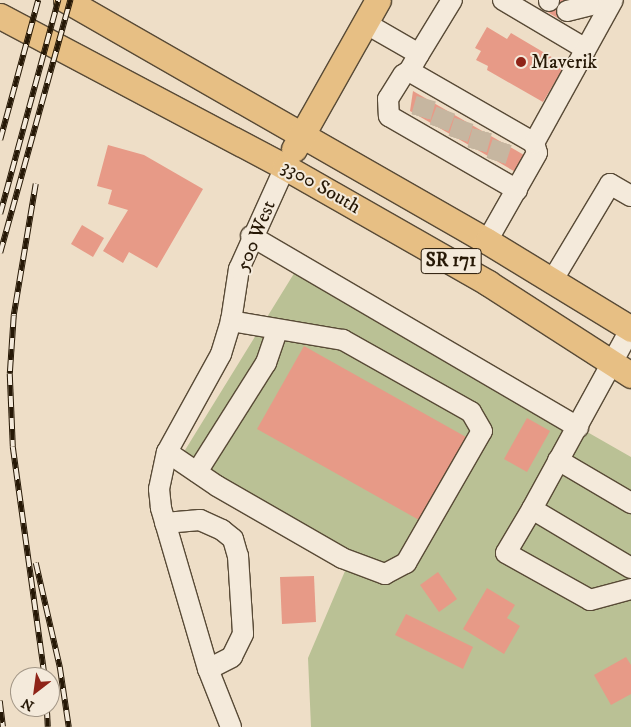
<!DOCTYPE html>
<html>
<head>
<meta charset="utf-8">
<style>
	body { margin:0 }
	#map { position:relative; width:631px; height:727px; overflow:hidden; background:#eedec7; font-family:"IM FELL DW Pica",serif }
	div>[style] { position:absolute }
	.green>* { inset:0; background:#bac195 }
	.building>* { inset:0; background:#e79a87 }
	.minor-tunnel>* { height:20px; margin-top:-10px; transform-origin:0; background:repeating-linear-gradient(90deg,#c6b6a0 0 20px,transparent 0 30px) }
	.roads { filter:drop-shadow(1px 0 #584a36) drop-shadow(-1px 0 #584a36) drop-shadow(0 1px #584a36) drop-shadow(0 -1px #584a36) }
	.minor>* { height:20px; margin:-10px; padding:0 10px; transform-origin:10px; border-radius:10px; background:#f4eadb }
	.major>* { height:25px; margin:-12.5px; padding:0 12.5px; transform-origin:12.5px; border-radius:12.5px; background:#e7bf84 }
	.rail>* { height:5.5px; margin-top:-2.75px; transform-origin:0; background:repeating-linear-gradient(90deg,#f4eadb 0 11px,#261806 0 22px); box-sizing:border-box; border-block:1px solid #261806 }
	.dots>* { width:14px; height:14px; translate:-50% -50%; box-sizing:border-box; border:2px solid #f4eadb; border-radius:50% }
	span { translate:-50% -50%; white-space:nowrap; text-align:center; line-height:1.15; -webkit-text-stroke:4px #f4eadb; paint-order:stroke }
	.shield-label span { padding:1px 4px; background:#f4eadb; border:1px solid; border-radius:4px; -webkit-text-stroke-width:0 }
	.shield-label { font-size:19px; color:#261806; font-weight:700 }
	.poi-label { font-size:20px; color:#261806 }
	.left { translate:0 -50%; text-align:left }
	.street-label { font-size:20px; color:#261806 }
	.north { position:absolute; left:10px; top:667px; width:50px; height:50px; box-sizing:border-box; background:#f4eadb; border:1px solid #a29686; border-radius:50%; rotate:210deg; font-size:14px; font-weight:700; line-height:20px; text-align:center; color:#261806 }
	.north::after { content:''; display:block; margin:auto; width:18px; height:22px; background:#8f2418; clip-path:polygon(50% 0,100% 100%,50% 72%,0 100%) }
</style>
</head>
<body>
<div id="map">
	<div class="green">
		<i style="clip-path:polygon(298px 267px,631px 457px,631px 727px,311px 727px,308px 658px,348px 564px,174px 468px)"></i>
	</div>
	<div class="building">
		<i style="clip-path:polygon(549px 0,573px 0,561px 20px,544px 10px)"></i>
		<i style="clip-path:polygon(487px 27px,507px 39px,511px 33px,565px 65px,543px 102px,487px 70px,488px 66px,476px 60px,481px 51px,475px 48px)"></i>
		<i style="clip-path:polygon(413px 91px,524px 155px,519px 174px,410px 111px)"></i>
		<i style="clip-path:polygon(108px 145px,144px 155px,203px 189px,157px 268px,129px 252px,123px 263px,103px 251px,128px 210px,108px 204px,112px 190px,97px 186px)"></i>
		<i style="clip-path:polygon(82px 225px,104px 238px,93px 257px,71px 244px)"></i>
		<i style="clip-path:polygon(304px 346px,466px 437px,419px 520px,257px 429px)"></i>
		<i style="clip-path:polygon(527px 418px,550px 431px,527px 472px,504px 459px)"></i>
		<i style="clip-path:polygon(438px 572px,457px 599px,439px 612px,420px 585px)"></i>
		<i style="clip-path:polygon(314px 576px,316px 622px,282px 624px,280px 577px)"></i>
		<i style="clip-path:polygon(487px 588px,515px 605px,507px 618px,520px 626px,504px 654px,463px 629px)"></i>
		<i style="clip-path:polygon(406px 614px,473px 647px,463px 669px,395px 635px)"></i>
		<i style="clip-path:polygon(626px 657px,631px 665px,631px 694px,611px 705px,594px 675px)"></i>
	</div>
	<div class="minor-tunnel">
		<i style="left:421px;top:117px;width:19px;rotate:-74deg"></i>
		<i style="left:439px;top:128px;width:19px;rotate:-69deg"></i>
		<i style="left:458px;top:139px;width:19px;rotate:-72deg"></i>
		<i style="left:477px;top:150px;width:20px;rotate:-75deg"></i>
		<i style="left:496px;top:161px;width:20px;rotate:-72deg"></i>
	</div>
	<div class="roads">
		<div class="minor">
			<i style="left:503px;top:0;width:96px;rotate:30.6deg"></i>
			<i style="left:549px;top:0;width:1px;rotate:90deg"></i>
			<i style="left:567px;top:11px;width:30px;rotate:-14deg"></i>
			<i style="left:365px;top:23px;width:62px;rotate:29.9deg"></i>
			<i style="left:419px;top:54px;width:20px;rotate:120deg"></i>
			<i style="left:409px;top:71px;width:144px;rotate:29.9deg"></i>
			<i style="left:534px;top:143px;width:10px;rotate:73deg"></i>
			<i style="left:537px;top:153px;width:101px;rotate:119.6deg"></i>
			<i style="left:419px;top:54px;width:63px;rotate:-58.6deg"></i>
			<i style="left:409px;top:71px;width:7px;rotate:146deg"></i>
			<i style="left:403px;top:75px;width:28px;rotate:122deg"></i>
			<i style="left:388px;top:99px;width:17px;rotate:87deg"></i>
			<i style="left:389px;top:116px;width:148px;rotate:30deg"></i>
			<i style="left:534px;top:143px;width:163px;rotate:-61.1deg"></i>
			<i style="left:251px;top:236px;width:379px;rotate:30.3deg"></i>
			<i style="left:552px;top:281px;width:113px;rotate:-59.1deg"></i>
			<i style="left:610px;top:184px;width:24px;rotate:30deg"></i>
			<i style="left:631px;top:328px;width:206px;rotate:118.7deg"></i>
			<i style="left:532px;top:509px;width:115px;rotate:30.8deg"></i>
			<i style="left:167px;top:452px;width:60px;rotate:34.2deg"></i>
			<i style="left:217px;top:486px;width:144px;rotate:29.9deg"></i>
			<i style="left:342px;top:558px;width:46px;rotate:20.4deg"></i>
			<i style="left:385px;top:574px;width:24px;rotate:-28deg"></i>
			<i style="left:406px;top:563px;width:152px;rotate:-60.1deg"></i>
			<i style="left:482px;top:431px;width:22px;rotate:-120deg"></i>
			<i style="left:471px;top:412px;width:147px;rotate:-150.6deg"></i>
			<i style="left:343px;top:340px;width:114px;rotate:-170.4deg"></i>
			<i style="left:558px;top:460px;width:85px;rotate:30.5deg"></i>
			<i style="left:197px;top:472px;width:129px;rotate:-57.7deg"></i>
			<i style="left:266px;top:363px;width:34px;rotate:-71deg"></i>
			<i style="left:532px;top:509px;width:51px;rotate:120.6deg"></i>
			<i style="left:506px;top:553px;width:96px;rotate:29.2deg"></i>
			<i style="left:590px;top:600px;width:42px;rotate:-15deg"></i>
			<i style="left:165px;top:523px;width:35px;rotate:-5deg"></i>
			<i style="left:200px;top:520px;width:24px;rotate:24deg"></i>
			<i style="left:222px;top:530px;width:14px;rotate:39deg"></i>
			<i style="left:233px;top:539px;width:18px;rotate:74deg"></i>
			<i style="left:238px;top:556px;width:78px;rotate:86.3deg"></i>
			<i style="left:243px;top:634px;width:25px;rotate:116deg"></i>
			<i style="left:232px;top:657px;width:27px;rotate:153deg"></i>
			<i style="left:231px;top:727px;width:62px;rotate:-111.6deg"></i>
			<i style="left:208px;top:669px;width:168px;rotate:-106.3deg"></i>
			<i style="left:161px;top:508px;width:19px;rotate:-96deg"></i>
			<i style="left:159px;top:489px;width:38px;rotate:-78deg"></i>
			<i style="left:167px;top:452px;width:112px;rotate:-61.1deg"></i>
			<i style="left:221px;top:354px;width:34px;rotate:-73deg"></i>
			<i style="left:231px;top:321px;width:53px;rotate:-81.3deg"></i>
			<i style="left:239px;top:269px;width:112px;rotate:-65.7deg"></i>
		</div>
		<div class="major">
			<i style="left:66px;top:0;width:485px;rotate:29.8deg"></i>
			<i style="left:487px;top:241px;width:169px;rotate:31.4deg"></i>
			<i style="left:0;top:16px;width:323px;rotate:27.9deg"></i>
			<i style="left:285px;top:167px;width:234px;rotate:29.7deg"></i>
			<i style="left:488px;top:283px;width:170px;rotate:32.8deg"></i>
			<i style="left:294px;top:149px;width:171px;rotate:-60.6deg"></i>
		</div>
	</div>
	<div class="rail">
		<i style="left:0;top:140px;width:145px;rotate:-74.8deg"></i>
		<i style="left:36px;top:184px;width:134px;rotate:99.5deg"></i>
		<i style="left:14px;top:316px;width:58px;rotate:93.9deg"></i>
		<i style="left:10px;top:374px;width:73px;rotate:87.6deg"></i>
		<i style="left:13px;top:447px;width:232px;rotate:82.1deg"></i>
		<i style="left:0;top:214px;width:222px;rotate:-74.8deg"></i>
		<i style="left:0;top:253px;width:263px;rotate:-74.5deg"></i>
		<i style="left:36px;top:563px;width:107px;rotate:77deg"></i>
		<i style="left:60px;top:667px;width:61px;rotate:81.5deg"></i>
		<i style="left:0;top:701px;width:26px;rotate:83deg"></i>
		<i style="left:47px;top:707px;width:20px;rotate:87deg"></i>
	</div>
	<div class="dots">
		<i style="left:521px;top:62px;background:#8f2418"></i>
	</div>
	<div class="shield-label">
		<span style="left:451px;top:261px">SR 171</span>
	</div>
	<div class="poi-label">
		<span class="left" style="left:531px;top:62px">Maverik</span>
	</div>
	<div class="street-label">
		<span style="left:321px;top:187px;rotate:30deg">3300 South</span>
		<span style="left:256px;top:236px;rotate:-68deg">500 West</span>
	</div>
	<div class="north">N</div>
</div>
</body>
</html>
